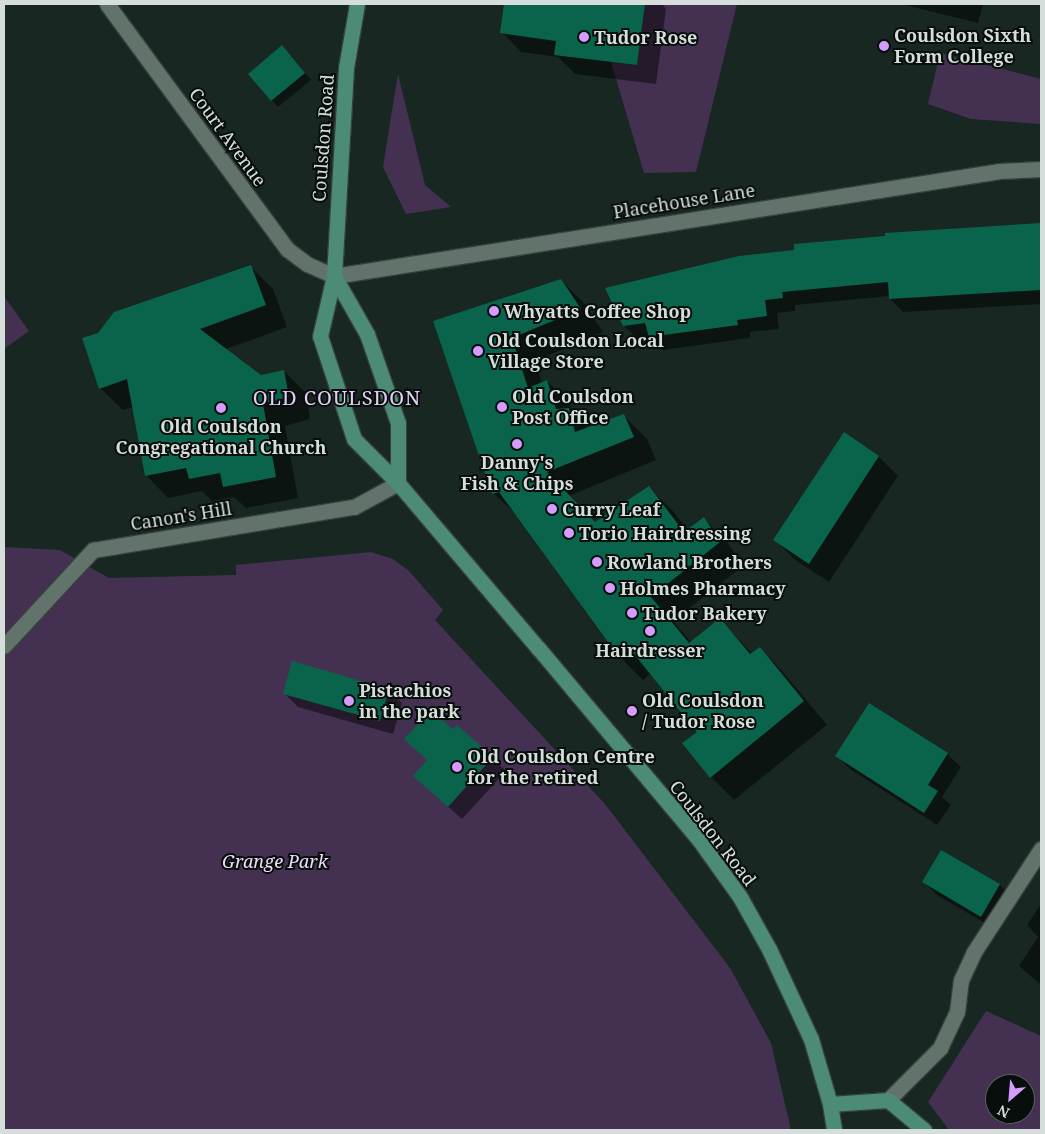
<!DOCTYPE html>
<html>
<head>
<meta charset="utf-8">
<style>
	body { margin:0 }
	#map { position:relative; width:1045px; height:1134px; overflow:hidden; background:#182721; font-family:"Noto Serif",serif }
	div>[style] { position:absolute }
	.green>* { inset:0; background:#443152 }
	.shadow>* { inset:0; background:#0007 }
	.building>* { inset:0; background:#0a644b }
	.roads { filter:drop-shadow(1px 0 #36413c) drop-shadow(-1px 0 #36413c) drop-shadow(0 1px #36413c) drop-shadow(0 -1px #36413c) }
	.minor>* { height:15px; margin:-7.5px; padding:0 7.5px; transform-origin:7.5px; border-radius:7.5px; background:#62736b }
	.major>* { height:15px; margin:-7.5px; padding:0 7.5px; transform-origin:7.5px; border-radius:7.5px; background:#4c8b75 }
	.dots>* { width:14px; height:14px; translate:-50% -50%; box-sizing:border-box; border:2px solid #080e0b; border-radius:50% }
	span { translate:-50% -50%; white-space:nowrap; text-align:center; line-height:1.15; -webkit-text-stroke:4px #080e0b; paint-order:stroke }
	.poi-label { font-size:18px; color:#d5deda; font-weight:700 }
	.left { translate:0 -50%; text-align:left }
	.street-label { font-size:18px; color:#d5deda }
	.park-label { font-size:18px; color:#eddbfb; font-style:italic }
	.quarter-label { font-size:20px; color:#e4cef7; letter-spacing:1px }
	.frame { position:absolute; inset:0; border:5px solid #d5deda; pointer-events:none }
	.north { position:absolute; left:985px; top:1074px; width:50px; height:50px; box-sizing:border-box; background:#080e0b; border:1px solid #5a615e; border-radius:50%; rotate:207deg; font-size:14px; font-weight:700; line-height:20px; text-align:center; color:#d5deda }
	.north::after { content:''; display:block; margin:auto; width:18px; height:22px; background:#d49cfc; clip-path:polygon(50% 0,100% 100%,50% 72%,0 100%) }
</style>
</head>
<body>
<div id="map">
	<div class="green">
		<i style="clip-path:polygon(645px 4px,737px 4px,696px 172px,644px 173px,611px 62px,637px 65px)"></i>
		<i style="clip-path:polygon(940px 53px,1041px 79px,1041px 124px,971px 119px,928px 104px)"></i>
		<i style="clip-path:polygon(398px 74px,425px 185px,451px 207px,406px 214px,383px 167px)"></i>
		<i style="clip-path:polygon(4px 296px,29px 331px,4px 349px)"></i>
		<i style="clip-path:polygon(4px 547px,60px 550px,109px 578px,236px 575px,236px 565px,371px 552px,393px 559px,409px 571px,443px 610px,435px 620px,605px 804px,730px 968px,771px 1043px,791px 1130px,4px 1130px)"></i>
		<i style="clip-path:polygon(evenodd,986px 1011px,1041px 1036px,1041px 1130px,949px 1130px,928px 1102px,986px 1011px,995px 1084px,1025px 1084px,1025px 1114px,995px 1114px,995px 1084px)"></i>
	</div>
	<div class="shadow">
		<i style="clip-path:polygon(505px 4px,662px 4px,666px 9px,656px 84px,575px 74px,558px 57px,521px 52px,502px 32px)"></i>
		<i style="clip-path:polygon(901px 4px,983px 4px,978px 23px)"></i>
		<i style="clip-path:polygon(289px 53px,311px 80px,278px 107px,250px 74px)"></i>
		<i style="clip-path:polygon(1041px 224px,1041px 304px,903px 312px,890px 299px,890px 296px,795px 305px,795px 311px,777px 313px,779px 329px,750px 332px,750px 338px,663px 350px,651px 337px,638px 339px,624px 326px,796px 251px,887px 237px,886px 234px)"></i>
		<i style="clip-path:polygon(251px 267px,273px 289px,287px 327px,226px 349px,261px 376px,284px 371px,306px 393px,310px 419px,285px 426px,298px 498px,246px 508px,234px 497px,212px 501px,202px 491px,168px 498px,146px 475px,133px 407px,123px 410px,100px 388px,98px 334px)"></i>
		<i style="clip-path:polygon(561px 280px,584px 303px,603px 332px,535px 361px,542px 383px,547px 381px,570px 405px,573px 413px,588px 429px,623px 415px,647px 439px,656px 460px,569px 496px,595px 523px,649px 488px,673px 511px,688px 531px,704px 519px,727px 542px,743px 566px,673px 621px,692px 643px,720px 620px,753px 654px,760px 648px,783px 672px,827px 725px,734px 800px,711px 777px,699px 732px,651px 673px,643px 680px,620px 657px,518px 516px,493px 493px,434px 322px)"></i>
		<i style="clip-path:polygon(879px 457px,898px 476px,829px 582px,794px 559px,775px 540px)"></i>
		<i style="clip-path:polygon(293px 663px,389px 690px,402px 703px,393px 734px,298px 707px,284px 693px)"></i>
		<i style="clip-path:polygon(457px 726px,506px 771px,462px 819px,428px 789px)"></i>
		<i style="clip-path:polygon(947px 754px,961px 767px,942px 797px,951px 805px,937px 825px,850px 769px,837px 756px)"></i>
		<i style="clip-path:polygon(942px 851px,1000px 885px,1013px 898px,995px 929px,937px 895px,924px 882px)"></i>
		<i style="clip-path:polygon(1041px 904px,1041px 985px,1019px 966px,1038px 937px,1027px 925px)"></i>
	</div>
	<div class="building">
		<i style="clip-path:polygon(504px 4px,645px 4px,637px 65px,554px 55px,556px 41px,500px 33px)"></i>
		<i style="clip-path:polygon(282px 45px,305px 73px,271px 101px,248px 74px)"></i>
		<i style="clip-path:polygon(1041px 223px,1041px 290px,889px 299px,888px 282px,782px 292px,783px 298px,765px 300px,767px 316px,737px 320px,738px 325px,649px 337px,645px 323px,623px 326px,605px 288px,739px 256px,794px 250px,794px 244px,885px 236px,885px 233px)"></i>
		<i style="clip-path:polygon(251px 265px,266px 305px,200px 329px,261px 375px,284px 370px,289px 397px,263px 404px,276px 477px,223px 487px,220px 473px,189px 479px,186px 468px,145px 476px,127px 379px,99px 389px,82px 338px,98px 333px,114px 312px)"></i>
		<i style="clip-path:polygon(561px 279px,581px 309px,512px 338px,528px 388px,547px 380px,556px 409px,569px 408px,575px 432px,624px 414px,634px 437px,547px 472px,595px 522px,649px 486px,684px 532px,704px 517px,720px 542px,651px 597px,689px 643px,720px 618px,750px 654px,760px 647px,804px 701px,710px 778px,682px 743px,697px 732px,630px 649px,619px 657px,499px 492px,492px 494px,433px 321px)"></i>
		<i style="clip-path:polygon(844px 432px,879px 456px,809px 564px,773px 540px)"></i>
		<i style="clip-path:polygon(292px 661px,389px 689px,380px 721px,283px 694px)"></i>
		<i style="clip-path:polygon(869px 703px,948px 753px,928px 785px,938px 791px,924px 813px,835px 756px)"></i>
		<i style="clip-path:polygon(431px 710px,453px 729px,457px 725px,493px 757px,448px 807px,413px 776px,427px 760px,404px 739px)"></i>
		<i style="clip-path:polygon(941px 850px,1000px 884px,981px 917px,922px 882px)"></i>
	</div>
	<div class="roads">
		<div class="minor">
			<i style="left:107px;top:4px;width:304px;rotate:53.7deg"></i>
			<i style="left:287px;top:249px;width:25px;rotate:37deg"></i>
			<i style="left:307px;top:264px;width:30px;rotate:24deg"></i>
			<i style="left:334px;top:276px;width:674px;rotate:-8.96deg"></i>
			<i style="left:1000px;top:171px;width:41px;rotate:-2.8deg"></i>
			<i style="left:4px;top:646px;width:131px;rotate:-47.2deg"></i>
			<i style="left:93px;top:550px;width:265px;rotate:-9.4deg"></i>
			<i style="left:354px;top:507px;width:50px;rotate:-28.6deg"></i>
			<i style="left:888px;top:1100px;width:74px;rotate:-45deg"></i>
			<i style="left:940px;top:1048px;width:40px;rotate:-65deg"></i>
			<i style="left:957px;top:1012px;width:32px;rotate:-83deg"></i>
			<i style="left:961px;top:980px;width:31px;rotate:-65deg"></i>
			<i style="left:974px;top:952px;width:123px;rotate:-57deg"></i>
		</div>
		<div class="major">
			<i style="left:357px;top:4px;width:65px;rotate:99.8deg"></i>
			<i style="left:346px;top:68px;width:208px;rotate:93.3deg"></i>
			<i style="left:334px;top:276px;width:62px;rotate:103.1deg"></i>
			<i style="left:320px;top:336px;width:108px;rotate:71.7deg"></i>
			<i style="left:354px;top:439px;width:62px;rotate:45deg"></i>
			<i style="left:398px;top:483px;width:218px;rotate:49.7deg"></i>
			<i style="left:539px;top:649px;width:246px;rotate:50deg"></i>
			<i style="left:697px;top:837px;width:74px;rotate:54.4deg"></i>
			<i style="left:740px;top:897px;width:60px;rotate:60.9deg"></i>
			<i style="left:769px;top:949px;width:99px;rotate:65deg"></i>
			<i style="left:811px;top:1039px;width:68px;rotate:73.7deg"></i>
			<i style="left:830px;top:1104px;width:26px;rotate:81deg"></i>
			<i style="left:334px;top:276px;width:67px;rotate:60.4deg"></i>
			<i style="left:367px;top:334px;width:94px;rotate:70.8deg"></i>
			<i style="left:398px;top:423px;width:60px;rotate:90deg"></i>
			<i style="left:830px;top:1104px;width:58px;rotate:-3.9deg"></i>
			<i style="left:888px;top:1100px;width:47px;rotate:39.8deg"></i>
		</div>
	</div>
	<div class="dots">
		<i style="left:584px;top:37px;background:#d49cfc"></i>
		<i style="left:884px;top:46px;background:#d49cfc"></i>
		<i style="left:494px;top:311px;background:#d49cfc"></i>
		<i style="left:478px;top:351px;background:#d49cfc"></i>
		<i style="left:502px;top:407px;background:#d49cfc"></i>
		<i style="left:221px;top:408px;background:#d49cfc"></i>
		<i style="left:517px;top:444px;background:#d49cfc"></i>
		<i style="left:552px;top:509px;background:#d49cfc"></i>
		<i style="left:569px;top:533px;background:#d49cfc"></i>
		<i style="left:597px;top:562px;background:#d49cfc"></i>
		<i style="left:610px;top:588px;background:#d49cfc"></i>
		<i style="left:632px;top:613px;background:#d49cfc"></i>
		<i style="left:650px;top:631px;background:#d49cfc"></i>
		<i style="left:349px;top:701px;background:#d49cfc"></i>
		<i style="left:632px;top:711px;background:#d49cfc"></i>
		<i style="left:457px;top:767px;background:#d49cfc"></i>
	</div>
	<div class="poi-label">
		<span class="left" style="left:894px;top:46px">Coulsdon Sixth<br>Form College</span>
		<span class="left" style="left:594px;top:37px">Tudor Rose</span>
		<span class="left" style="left:504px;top:311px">Whyatts Coffee Shop</span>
		<span class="left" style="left:488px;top:351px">Old Coulsdon Local<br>Village Store</span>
		<span class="left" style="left:512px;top:407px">Old Coulsdon<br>Post Office</span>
		<span style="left:221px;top:437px">Old Coulsdon<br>Congregational Church</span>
		<span style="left:517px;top:473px">Danny's<br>Fish &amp; Chips</span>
		<span class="left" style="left:562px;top:509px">Curry Leaf</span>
		<span class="left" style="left:579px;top:533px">Torio Hairdressing</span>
		<span class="left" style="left:607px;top:562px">Rowland Brothers</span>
		<span class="left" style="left:620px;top:588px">Holmes Pharmacy</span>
		<span class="left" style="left:642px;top:613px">Tudor Bakery</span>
		<span style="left:650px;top:650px">Hairdresser</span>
		<span class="left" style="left:359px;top:701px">Pistachios<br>in the park</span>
		<span class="left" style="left:642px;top:711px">Old Coulsdon<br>/ Tudor Rose</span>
		<span class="left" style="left:467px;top:767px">Old Coulsdon Centre<br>for the retired</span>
	</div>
	<div class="street-label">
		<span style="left:228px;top:137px;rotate:54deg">Court Avenue</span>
		<span style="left:323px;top:138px;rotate:-86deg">Coulsdon Road</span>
		<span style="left:684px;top:201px;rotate:-9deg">Placehouse Lane</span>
		<span style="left:181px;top:516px;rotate:-9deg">Canon's Hill</span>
		<span style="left:713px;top:833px;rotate:52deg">Coulsdon Road</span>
	</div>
	<div class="park-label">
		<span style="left:275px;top:861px">Grange Park</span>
	</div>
	<div class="quarter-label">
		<span style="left:337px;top:397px">OLD COULSDON</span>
	</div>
	<div class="frame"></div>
	<div class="north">N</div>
</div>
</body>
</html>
